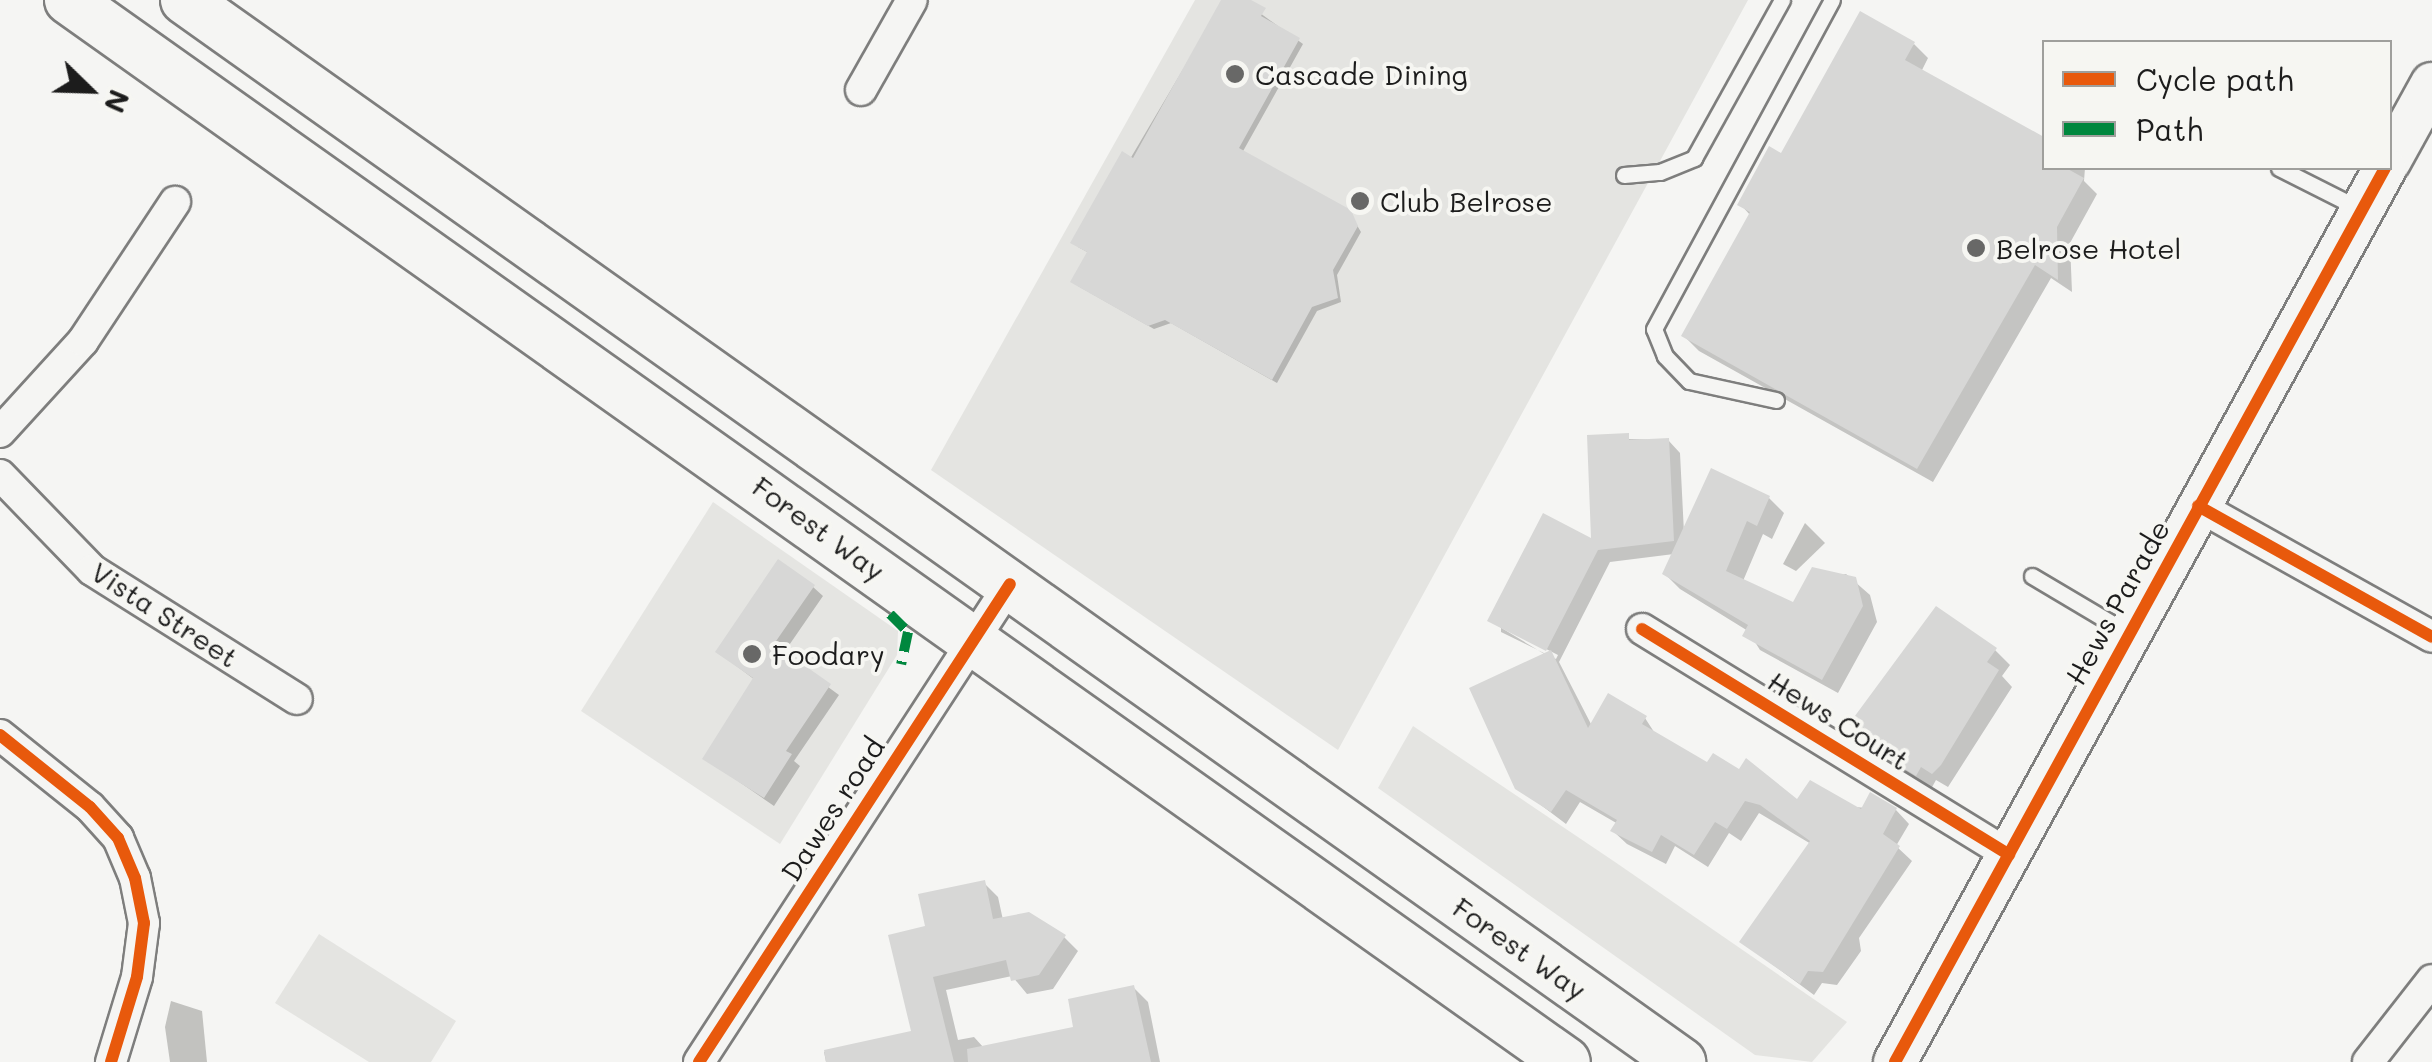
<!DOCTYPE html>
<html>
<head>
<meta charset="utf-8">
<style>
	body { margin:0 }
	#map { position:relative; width:2432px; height:1062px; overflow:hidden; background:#f5f5f3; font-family:Mali,sans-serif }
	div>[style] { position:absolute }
	.built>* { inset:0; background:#e5e5e2 }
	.green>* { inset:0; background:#e4e4e1 }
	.water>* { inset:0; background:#c2c2bf }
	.shadow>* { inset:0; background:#0003 }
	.building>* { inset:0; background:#d7d7d6 }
	.roads { filter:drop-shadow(2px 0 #7e7e7d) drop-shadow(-2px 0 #7e7e7d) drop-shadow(0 2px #7e7e7d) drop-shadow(0 -2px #7e7e7d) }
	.lane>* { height:15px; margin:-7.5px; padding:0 7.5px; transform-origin:7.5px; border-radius:7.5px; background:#f5f5f3 }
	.street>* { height:30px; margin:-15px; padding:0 15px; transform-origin:15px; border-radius:15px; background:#f5f5f3 }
	.secondary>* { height:42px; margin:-21px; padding:0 21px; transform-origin:21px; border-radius:21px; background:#f5f5f3 }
	.primary>* { height:48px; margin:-24px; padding:0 24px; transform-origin:24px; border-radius:24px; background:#f5f5f3 }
	.quiet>* { height:10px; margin-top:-5px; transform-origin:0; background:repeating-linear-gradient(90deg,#00873e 0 20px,transparent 0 30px) }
	.cycleway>* { height:12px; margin:-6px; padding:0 6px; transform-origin:6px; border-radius:6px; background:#e8590c }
	.dots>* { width:28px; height:28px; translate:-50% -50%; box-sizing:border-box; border:5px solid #f6f6f2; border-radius:50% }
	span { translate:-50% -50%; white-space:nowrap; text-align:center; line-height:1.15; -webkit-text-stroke:8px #f6f6f2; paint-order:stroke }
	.poi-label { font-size:28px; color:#1c1c1c }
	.left { translate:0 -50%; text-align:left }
	.street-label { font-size:28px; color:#1c1c1c }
	.legend { position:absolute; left:2042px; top:40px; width:350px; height:130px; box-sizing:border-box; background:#f6f6f2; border:2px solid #9f9f9c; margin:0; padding:12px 18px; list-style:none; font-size:30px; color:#1c1c1c }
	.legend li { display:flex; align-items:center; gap:20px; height:50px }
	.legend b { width:50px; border:2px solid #9f9f9c }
	.north { position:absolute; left:40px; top:40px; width:100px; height:100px; -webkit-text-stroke:8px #f6f6f2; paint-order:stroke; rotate:113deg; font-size:28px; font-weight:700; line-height:40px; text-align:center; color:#1c1c1c }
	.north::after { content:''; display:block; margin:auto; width:35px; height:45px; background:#1c1c1c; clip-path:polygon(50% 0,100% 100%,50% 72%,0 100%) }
</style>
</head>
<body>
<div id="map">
	<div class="built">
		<i style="clip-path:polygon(713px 502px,898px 631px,897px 655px,780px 844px,581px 711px)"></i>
	</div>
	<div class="green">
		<i style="clip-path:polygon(1195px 0,1748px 0,1338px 750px,931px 470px)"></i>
		<i style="clip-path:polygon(1413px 726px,1615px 862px,1847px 1022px,1812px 1062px,1755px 1055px,1378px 788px)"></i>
		<i style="clip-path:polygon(319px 934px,456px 1021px,431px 1062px,369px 1062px,275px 1003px)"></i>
	</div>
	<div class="water">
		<i style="clip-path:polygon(1805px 523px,1825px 543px,1796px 571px,1783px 564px)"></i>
		<i style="clip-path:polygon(171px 1001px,202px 1011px,207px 1062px,170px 1062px,165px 1027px)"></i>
	</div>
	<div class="shadow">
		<i style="clip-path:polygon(1224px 0,1242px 0,1303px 44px,1242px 153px,1349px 212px,1361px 232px,1337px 275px,1341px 302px,1317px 311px,1277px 383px,1171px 323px,1154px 329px,1078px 286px,1089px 253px,1078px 247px)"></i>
		<i style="clip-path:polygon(1914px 44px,1928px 58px,1921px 72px,2044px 140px,2044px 168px,2085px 168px,2084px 181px,2097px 194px,2070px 243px,2072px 292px,2051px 278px,1933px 482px,1699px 351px,1684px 336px,1751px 216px,1740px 204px,1782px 157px)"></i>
		<i style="clip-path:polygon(evenodd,1589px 438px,1668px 440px,1680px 453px,1684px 533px,1769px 498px,1784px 513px,1772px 539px,1763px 534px,1743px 581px,1794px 605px,1825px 578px,1846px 574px,1870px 595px,1877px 622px,1838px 693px,1760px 650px,1748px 631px,1680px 589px,1665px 574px,1674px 554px,1610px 562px,1559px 662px,1592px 726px,1645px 718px,1656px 735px,1708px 765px,1798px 803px,1896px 810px,1909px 824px,1896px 846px,1912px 861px,1859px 938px,1861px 951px,1837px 985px,1822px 983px,1814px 995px,1742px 942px,1811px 844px,1759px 813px,1741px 841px,1729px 833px,1708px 867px,1675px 846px,1666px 864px,1627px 844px,1613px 831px,1618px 824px,1580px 802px,1566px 824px,1517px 787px,1546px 655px,1490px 621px,1594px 542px,1589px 438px,1501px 626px,1558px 655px,1556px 659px,1501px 632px,1501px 626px)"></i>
		<i style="clip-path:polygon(813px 587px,823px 596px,783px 654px,839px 695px,794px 761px,800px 766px,774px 806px,706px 759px,755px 680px,718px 652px)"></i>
		<i style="clip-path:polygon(1995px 650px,2010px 665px,2002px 676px,2012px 687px,1948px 787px,1936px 780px,1931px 789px,1907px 774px,1894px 755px,1852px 723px)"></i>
		<i style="clip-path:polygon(984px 883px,998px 897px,1003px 920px,1064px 937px,1078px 951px,1053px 989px,1027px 994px,1012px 976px,946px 990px,958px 1040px,974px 1037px,984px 1048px,1076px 1028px,1134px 988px,1148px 1002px,1160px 1062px,826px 1062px,824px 1052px,914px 1032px,928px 928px)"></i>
	</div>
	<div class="building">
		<i style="clip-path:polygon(1221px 0,1251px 0,1266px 8px,1261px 16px,1300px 38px,1239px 148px,1351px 210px,1358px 226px,1333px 270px,1338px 298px,1312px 307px,1272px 380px,1165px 320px,1148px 326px,1070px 282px,1087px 252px,1070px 243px,1122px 151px,1133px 158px)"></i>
		<i style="clip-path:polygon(1860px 11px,1915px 42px,1905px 60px,2044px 137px,2044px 168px,2066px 168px,2084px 178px,2057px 227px,2058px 280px,2035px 265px,1917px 469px,1681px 336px,1750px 212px,1737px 205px,1769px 146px,1781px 153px)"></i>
		<i style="clip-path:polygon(1629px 433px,1629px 440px,1669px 438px,1674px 541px,1598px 550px,1546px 651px,1487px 621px,1543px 513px,1591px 538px,1587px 435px)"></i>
		<i style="clip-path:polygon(1711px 468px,1770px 496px,1757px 526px,1747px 521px,1726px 571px,1793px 602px,1812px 567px,1856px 577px,1863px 606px,1822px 680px,1742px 636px,1748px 625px,1662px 574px)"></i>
		<i style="clip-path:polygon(778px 559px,815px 585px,774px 644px,831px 684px,786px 751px,792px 754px,764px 798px,702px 759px,753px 678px,715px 652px)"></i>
		<i style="clip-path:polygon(1936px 606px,1997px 648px,1987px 662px,1999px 670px,1941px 765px,1932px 774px,1921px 767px,1916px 776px,1889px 759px,1894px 751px,1849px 724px)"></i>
		<i style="clip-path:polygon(1551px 650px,1588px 728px,1608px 693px,1647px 716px,1642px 724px,1707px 762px,1713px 753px,1739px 769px,1746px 758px,1797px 799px,1810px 780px,1861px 809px,1870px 792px,1897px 808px,1883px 834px,1900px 846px,1823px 972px,1808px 971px,1800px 984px,1739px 942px,1810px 841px,1760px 805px,1745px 801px,1727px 829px,1715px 822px,1694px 855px,1661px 835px,1652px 852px,1610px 831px,1617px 820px,1566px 790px,1551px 812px,1515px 789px,1469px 688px)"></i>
		<i style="clip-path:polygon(985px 880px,993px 919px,1029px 912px,1066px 935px,1039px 975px,1011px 981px,1006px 960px,933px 977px,954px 1062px,826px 1062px,824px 1050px,911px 1031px,888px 935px,925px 926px,918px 894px)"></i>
		<i style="clip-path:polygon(1134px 985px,1151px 1062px,968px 1062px,967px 1049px,1073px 1027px,1068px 999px)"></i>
	</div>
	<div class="roads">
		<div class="lane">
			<i style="left:2279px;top:168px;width:91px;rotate:26.8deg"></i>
			<i style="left:1624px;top:175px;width:36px;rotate:-5deg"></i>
			<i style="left:1660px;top:172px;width:37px;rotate:-22deg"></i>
			<i style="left:1694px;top:158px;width:181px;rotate:-60.9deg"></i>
			<i style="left:1776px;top:400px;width:89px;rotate:-167.7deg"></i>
			<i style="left:1689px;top:381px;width:35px;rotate:-134deg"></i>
			<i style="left:1665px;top:356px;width:29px;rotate:-112deg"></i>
			<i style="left:1654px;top:329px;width:374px;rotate:-61.6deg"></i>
			<i style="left:2032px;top:576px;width:112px;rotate:30.7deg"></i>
		</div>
		<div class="street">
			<i style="left:861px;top:90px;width:103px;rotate:-60.5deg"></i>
			<i style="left:0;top:432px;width:123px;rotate:-47.6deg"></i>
			<i style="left:83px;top:341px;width:167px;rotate:-56.5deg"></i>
			<i style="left:0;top:475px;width:132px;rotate:45.9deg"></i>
			<i style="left:92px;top:570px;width:242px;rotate:32.2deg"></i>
			<i style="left:2198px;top:506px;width:268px;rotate:29.2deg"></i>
			<i style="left:1642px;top:629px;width:431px;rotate:31.6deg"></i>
			<i style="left:0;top:735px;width:115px;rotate:38.7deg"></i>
			<i style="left:90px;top:807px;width:42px;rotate:47.9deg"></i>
			<i style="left:118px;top:838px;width:43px;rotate:67deg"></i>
			<i style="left:135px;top:878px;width:46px;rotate:78.7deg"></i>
			<i style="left:144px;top:923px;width:54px;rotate:97.4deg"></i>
			<i style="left:137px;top:977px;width:89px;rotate:107deg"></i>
			<i style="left:699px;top:1062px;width:570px;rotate:-56.95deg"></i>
			<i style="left:2368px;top:1062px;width:104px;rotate:-52deg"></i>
		</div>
		<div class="secondary">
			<i style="left:2390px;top:160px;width:87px;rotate:-61.1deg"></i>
			<i style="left:1895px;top:1062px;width:1019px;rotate:-61.27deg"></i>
		</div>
		<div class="primary">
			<i style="left:69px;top:0;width:1835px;rotate:35.35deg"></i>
			<i style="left:185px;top:0;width:1835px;rotate:35.37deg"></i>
		</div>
	</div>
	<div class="quiet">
		<i style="left:890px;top:614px;width:25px;rotate:45deg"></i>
		<i style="left:908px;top:632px;width:33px;rotate:102deg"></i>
	</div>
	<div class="cycleway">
		<i style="left:2198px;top:506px;width:268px;rotate:29.2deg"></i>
		<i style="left:1642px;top:629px;width:431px;rotate:31.6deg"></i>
		<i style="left:0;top:735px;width:115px;rotate:38.7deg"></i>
		<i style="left:90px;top:807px;width:42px;rotate:47.9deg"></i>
		<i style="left:118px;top:838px;width:43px;rotate:67deg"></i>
		<i style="left:135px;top:878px;width:46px;rotate:78.7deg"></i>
		<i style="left:144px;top:923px;width:54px;rotate:97.4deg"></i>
		<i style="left:137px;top:977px;width:89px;rotate:107deg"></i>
		<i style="left:699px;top:1062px;width:570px;rotate:-56.95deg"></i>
		<i style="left:1895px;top:1062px;width:1019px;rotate:-61.27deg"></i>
	</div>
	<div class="dots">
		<i style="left:1235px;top:74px;background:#686867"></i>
		<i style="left:1360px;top:201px;background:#686867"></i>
		<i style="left:1976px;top:248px;background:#686867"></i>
		<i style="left:752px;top:654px;background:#686867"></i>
	</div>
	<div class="poi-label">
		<span class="left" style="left:1255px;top:74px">Cascade Dining</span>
		<span class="left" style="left:1380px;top:201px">Club Belrose</span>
		<span class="left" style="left:1996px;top:248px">Belrose Hotel</span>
		<span class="left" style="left:772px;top:654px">Foodary</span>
	</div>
	<div class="street-label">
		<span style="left:819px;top:528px;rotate:36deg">Forest Way</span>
		<span style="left:2117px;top:602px;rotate:-61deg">Hews Parade</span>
		<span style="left:165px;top:614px;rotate:33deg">Vista Street</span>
		<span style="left:1839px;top:720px;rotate:32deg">Hews Court</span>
		<span style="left:832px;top:809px;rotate:-57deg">Dawes road</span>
		<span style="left:1520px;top:948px;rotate:35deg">Forest Way</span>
	</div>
	<ul class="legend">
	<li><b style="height:12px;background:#e8590c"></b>Cycle path</li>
	<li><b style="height:12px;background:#00873e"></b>Path</li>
	</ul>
	<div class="north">N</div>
</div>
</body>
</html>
